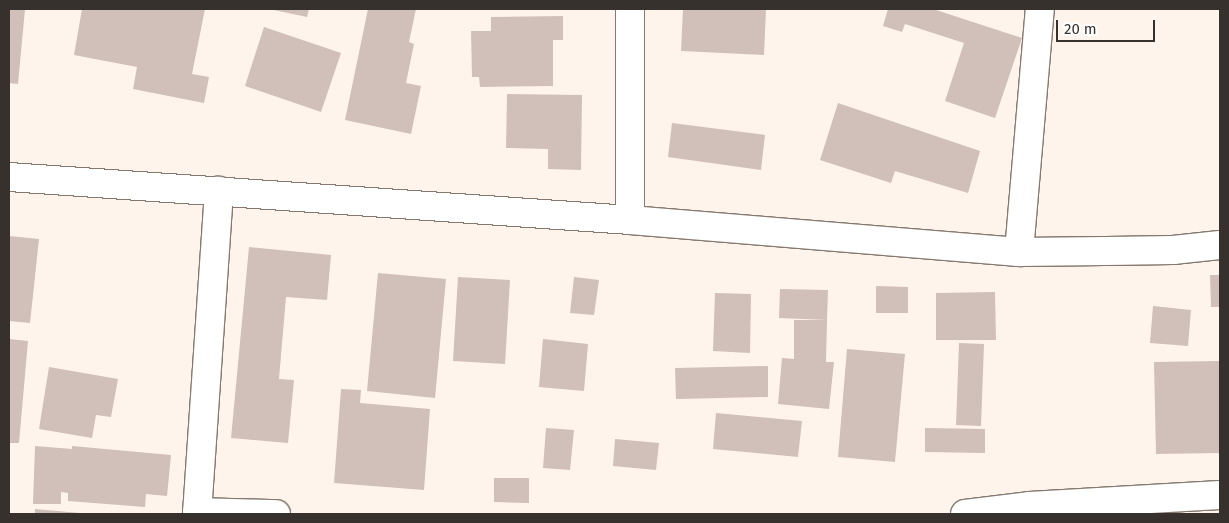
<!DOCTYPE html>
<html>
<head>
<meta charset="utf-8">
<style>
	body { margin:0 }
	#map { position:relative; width:1229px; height:523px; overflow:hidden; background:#fff4eb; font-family:"Fira Sans",sans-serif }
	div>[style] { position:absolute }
	.building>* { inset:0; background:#d1bfba }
	.roads { filter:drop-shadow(1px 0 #85796f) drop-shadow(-1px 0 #85796f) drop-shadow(0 1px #85796f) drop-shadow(0 -1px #85796f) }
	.street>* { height:28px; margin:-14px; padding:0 14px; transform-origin:14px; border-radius:14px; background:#fff }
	span { translate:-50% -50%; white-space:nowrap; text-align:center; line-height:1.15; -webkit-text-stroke:5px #fff; paint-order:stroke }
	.frame { position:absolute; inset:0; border:10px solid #37312d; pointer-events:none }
	.scale { position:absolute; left:1056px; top:20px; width:99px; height:22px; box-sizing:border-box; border:2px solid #37312d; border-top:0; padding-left:6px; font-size:15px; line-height:18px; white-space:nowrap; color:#37312d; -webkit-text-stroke:4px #fff; paint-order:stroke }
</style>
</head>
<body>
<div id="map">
	<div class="building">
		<i style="clip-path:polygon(9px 9px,25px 9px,18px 84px,9px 83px)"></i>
		<i style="clip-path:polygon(82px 9px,205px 9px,192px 74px,209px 77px,204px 103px,133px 89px,137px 67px,74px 55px)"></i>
		<i style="clip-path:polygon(269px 9px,309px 9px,307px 17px)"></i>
		<i style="clip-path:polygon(368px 9px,416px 9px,409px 42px,414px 44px,406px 83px,421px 86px,411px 134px,345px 120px)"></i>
		<i style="clip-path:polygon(683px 9px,766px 9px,764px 55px,681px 51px)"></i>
		<i style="clip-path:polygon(888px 9px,933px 9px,1022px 38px,995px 118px,945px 101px,964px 43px,905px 24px,902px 32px,883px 26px)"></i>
		<i style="clip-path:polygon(563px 16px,563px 40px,553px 40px,553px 86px,480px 87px,479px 77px,472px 77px,471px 31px,491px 31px,491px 17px)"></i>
		<i style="clip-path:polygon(264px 27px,341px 53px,321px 112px,245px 86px)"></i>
		<i style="clip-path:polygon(507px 94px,582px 95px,581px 170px,548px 169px,548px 149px,506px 148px)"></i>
		<i style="clip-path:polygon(838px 103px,980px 151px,968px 193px,895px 171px,891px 183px,820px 160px)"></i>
		<i style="clip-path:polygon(672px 123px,765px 135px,761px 170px,668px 157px)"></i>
		<i style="clip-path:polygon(9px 236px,39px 239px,30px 323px,9px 321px)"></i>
		<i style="clip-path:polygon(249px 247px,331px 255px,327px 300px,286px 297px,279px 379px,294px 380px,288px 443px,231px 438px)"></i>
		<i style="clip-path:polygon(378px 273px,446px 279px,435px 398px,367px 391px)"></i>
		<i style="clip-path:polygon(1210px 275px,1220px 275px,1220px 307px,1211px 307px)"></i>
		<i style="clip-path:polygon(458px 277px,510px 280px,505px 364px,453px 361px)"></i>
		<i style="clip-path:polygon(574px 277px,599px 280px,594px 315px,570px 313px)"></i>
		<i style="clip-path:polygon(876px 286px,908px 287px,908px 313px,876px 313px)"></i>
		<i style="clip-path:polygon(780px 289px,828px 290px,827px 320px,779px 318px)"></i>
		<i style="clip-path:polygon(995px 292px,996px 340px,936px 340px,936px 293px)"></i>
		<i style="clip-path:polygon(715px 293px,751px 294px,750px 353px,713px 351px)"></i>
		<i style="clip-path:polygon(1153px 306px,1191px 310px,1188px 346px,1150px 343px)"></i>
		<i style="clip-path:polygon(794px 320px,827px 320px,826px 362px,834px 362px,829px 409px,778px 404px,782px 358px,794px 359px)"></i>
		<i style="clip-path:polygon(9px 339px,28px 341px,19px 443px,9px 443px)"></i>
		<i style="clip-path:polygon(543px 339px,588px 344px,584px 391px,539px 387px)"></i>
		<i style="clip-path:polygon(959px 343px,984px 344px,981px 426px,956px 425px)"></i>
		<i style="clip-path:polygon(847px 349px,905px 354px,895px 462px,838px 457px)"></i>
		<i style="clip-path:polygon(1220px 361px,1220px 453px,1156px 454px,1154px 362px)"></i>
		<i style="clip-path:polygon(768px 366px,768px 397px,676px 399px,675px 368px)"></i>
		<i style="clip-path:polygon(49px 367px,118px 379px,111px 417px,96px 415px,92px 438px,39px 429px)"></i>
		<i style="clip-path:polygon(341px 389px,361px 390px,360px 403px,430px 409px,424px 490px,334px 483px)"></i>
		<i style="clip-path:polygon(716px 413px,802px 421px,798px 457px,713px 449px)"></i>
		<i style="clip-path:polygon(546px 428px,574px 430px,570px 470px,543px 468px)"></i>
		<i style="clip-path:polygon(925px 428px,985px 429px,985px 453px,925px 452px)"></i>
		<i style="clip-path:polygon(615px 439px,659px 443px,656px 470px,613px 466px)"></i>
		<i style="clip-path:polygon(35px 446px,72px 449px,72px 446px,171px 455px,167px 496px,146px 494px,145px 507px,68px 501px,68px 493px,61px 492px,61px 504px,33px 504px)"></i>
		<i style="clip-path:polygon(494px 478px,529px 478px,529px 503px,494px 502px)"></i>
		<i style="clip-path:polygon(35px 509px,80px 513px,80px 514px,35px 514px)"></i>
	</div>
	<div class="roads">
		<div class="street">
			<i style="left:630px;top:9px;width:211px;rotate:90deg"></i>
			<i style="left:9px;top:177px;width:622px;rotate:3.96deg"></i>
			<i style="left:630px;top:220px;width:390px;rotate:4.7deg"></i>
			<i style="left:1019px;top:252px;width:154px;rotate:-0.7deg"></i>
			<i style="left:1173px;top:250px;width:47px;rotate:-6.1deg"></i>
			<i style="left:1019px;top:252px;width:244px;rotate:-85.1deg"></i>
			<i style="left:197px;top:512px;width:79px;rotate:1.5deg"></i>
			<i style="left:197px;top:514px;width:324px;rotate:-86.1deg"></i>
			<i style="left:965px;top:514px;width:64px;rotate:-7.1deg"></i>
			<i style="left:1029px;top:506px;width:191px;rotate:-3.3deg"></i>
		</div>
	</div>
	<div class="frame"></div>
	<div class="scale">20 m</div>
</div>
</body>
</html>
